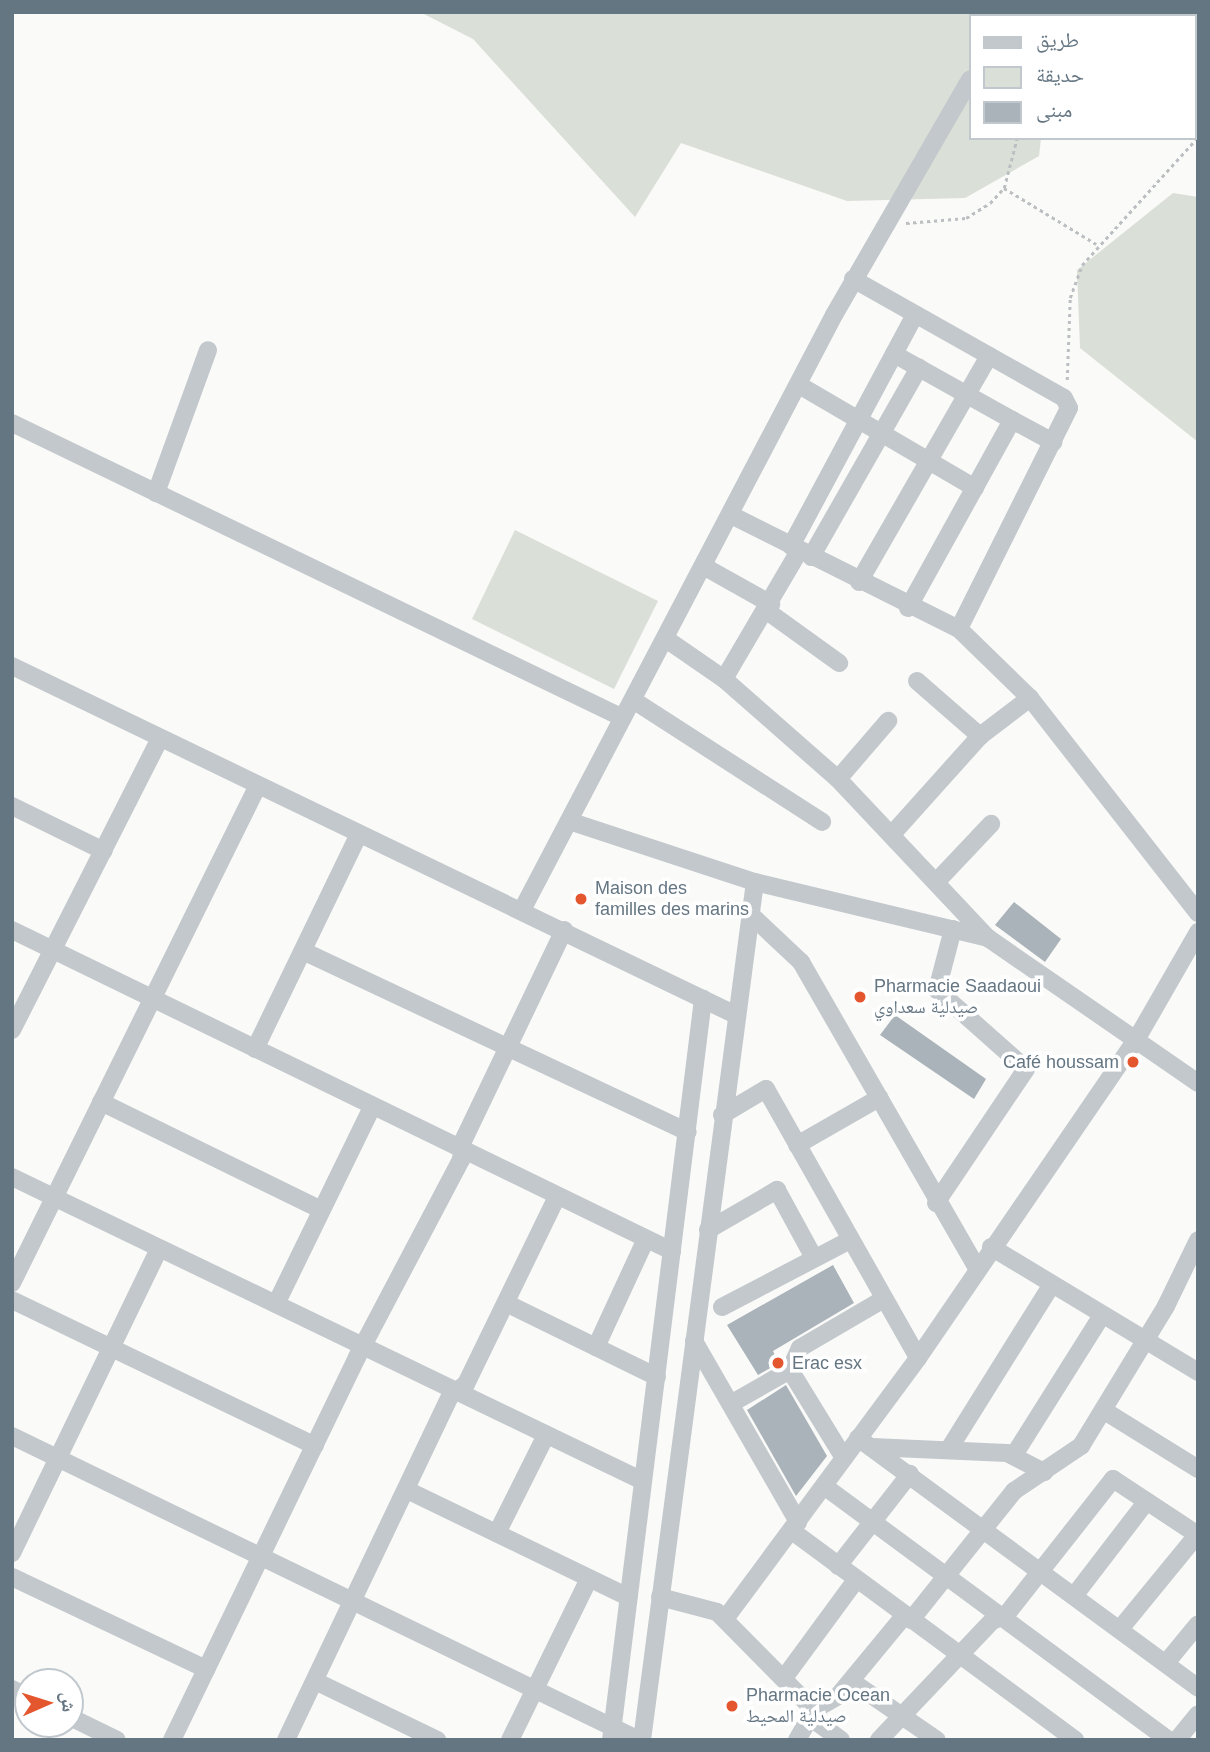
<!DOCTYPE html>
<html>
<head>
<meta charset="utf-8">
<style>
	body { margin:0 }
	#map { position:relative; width:1210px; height:1752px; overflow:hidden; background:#fafaf8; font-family:Helvetica,"Noto Naskh Arabic",sans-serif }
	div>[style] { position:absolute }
	.green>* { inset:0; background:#dadfd7 }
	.building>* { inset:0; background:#aab3b9 }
	.path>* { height:2.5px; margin-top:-1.25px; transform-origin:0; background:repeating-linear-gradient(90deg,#bbbfc2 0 3.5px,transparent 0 7px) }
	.minor>* { height:18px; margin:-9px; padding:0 9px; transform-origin:9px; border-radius:9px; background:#c3c8cc }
	.dots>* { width:19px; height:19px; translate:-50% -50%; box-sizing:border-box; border:4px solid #fff; border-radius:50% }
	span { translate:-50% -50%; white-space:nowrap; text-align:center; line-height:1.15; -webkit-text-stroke:7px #fff; paint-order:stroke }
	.poi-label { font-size:18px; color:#657683 }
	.left { translate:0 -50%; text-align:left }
	.right { translate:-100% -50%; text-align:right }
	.frame { position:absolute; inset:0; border:14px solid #657683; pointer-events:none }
	.legend { position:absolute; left:969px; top:14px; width:228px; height:126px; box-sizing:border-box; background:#fff; border:2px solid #c1c8cd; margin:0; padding:9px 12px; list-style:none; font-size:21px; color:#657683 }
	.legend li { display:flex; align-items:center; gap:14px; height:35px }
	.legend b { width:35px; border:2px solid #c1c8cd }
	.north { position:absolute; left:14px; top:1668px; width:70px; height:70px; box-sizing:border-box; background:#fff; border:2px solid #c1c8cd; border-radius:50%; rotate:87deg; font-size:19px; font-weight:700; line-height:28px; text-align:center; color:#657683 }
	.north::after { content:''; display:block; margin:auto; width:24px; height:32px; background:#e4572e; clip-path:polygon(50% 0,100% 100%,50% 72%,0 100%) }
</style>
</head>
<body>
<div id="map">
	<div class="green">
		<i style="clip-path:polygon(420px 12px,1051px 12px,970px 16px,970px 138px,1041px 138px,1039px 156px,965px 198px,847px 201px,681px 143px,635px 217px,473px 39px)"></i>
		<i style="clip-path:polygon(1173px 193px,1198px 197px,1198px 442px,1080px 348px,1077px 270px)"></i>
		<i style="clip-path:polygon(515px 530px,658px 601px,614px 689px,472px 619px)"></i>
	</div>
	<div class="building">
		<i style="clip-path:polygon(1014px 902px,1061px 939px,1045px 962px,995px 925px)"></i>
		<i style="clip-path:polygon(895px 1015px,986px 1079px,974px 1099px,880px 1035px)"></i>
		<i style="clip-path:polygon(833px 1265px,854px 1303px,773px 1351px,779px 1363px,758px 1375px,727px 1325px)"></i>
		<i style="clip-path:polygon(786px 1385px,827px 1456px,796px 1496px,747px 1410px)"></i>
	</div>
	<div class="path">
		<i style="left:1028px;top:16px;width:4px;rotate:-76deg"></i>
		<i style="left:1004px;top:188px;width:108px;rotate:31.3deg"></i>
		<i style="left:906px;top:223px;width:60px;rotate:-4.8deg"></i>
		<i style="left:966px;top:218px;width:28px;rotate:-32deg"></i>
		<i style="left:990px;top:203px;width:21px;rotate:-47deg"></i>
		<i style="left:1004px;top:188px;width:52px;rotate:-75.4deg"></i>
		<i style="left:1067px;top:380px;width:82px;rotate:-87.9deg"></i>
		<i style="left:1070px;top:298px;width:35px;rotate:-70deg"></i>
		<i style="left:1082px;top:265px;width:173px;rotate:-47.8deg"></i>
	</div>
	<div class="minor">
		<i style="left:998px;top:16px;width:4px;rotate:-76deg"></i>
		<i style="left:853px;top:279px;width:242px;rotate:29.4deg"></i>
		<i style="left:1064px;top:398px;width:11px;rotate:63deg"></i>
		<i style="left:1069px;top:408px;width:247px;rotate:116.5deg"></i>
		<i style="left:894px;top:354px;width:135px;rotate:29.2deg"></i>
		<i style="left:799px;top:385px;width:204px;rotate:30.3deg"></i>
		<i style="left:12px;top:423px;width:678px;rotate:25.77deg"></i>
		<i style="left:156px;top:493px;width:152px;rotate:-70deg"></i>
		<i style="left:733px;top:516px;width:253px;rotate:26.6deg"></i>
		<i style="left:959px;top:629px;width:99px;rotate:44.2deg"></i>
		<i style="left:1030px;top:698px;width:273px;rotate:52deg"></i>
		<i style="left:791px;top:546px;width:262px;rotate:-61.8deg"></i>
		<i style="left:811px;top:557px;width:218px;rotate:-60.3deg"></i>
		<i style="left:705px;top:567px;width:76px;rotate:29.3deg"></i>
		<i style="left:859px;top:582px;width:261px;rotate:-60.1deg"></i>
		<i style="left:908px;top:608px;width:215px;rotate:-61deg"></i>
		<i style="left:1012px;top:420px;width:47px;rotate:28.2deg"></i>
		<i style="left:767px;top:611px;width:89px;rotate:35.8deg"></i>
		<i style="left:666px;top:639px;width:70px;rotate:34.6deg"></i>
		<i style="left:724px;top:679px;width:152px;rotate:41.3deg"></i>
		<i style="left:838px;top:779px;width:219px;rotate:46.7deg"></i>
		<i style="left:12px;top:666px;width:804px;rotate:25.74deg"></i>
		<i style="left:724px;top:679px;width:148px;rotate:-59.6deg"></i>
		<i style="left:917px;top:681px;width:84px;rotate:41.1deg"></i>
		<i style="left:633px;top:700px;width:225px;rotate:32.8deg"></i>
		<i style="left:838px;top:779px;width:77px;rotate:-49.2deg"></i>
		<i style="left:12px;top:806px;width:102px;rotate:26.1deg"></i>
		<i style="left:569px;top:821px;width:196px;rotate:18.2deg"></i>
		<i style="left:755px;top:882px;width:240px;rotate:13.5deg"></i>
		<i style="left:988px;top:938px;width:255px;rotate:34.6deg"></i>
		<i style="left:894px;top:832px;width:129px;rotate:-48.1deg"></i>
		<i style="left:980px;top:736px;width:63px;rotate:-37.2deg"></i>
		<i style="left:939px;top:879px;width:76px;rotate:-46.6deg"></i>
		<i style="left:522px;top:910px;width:672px;rotate:-62.33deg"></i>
		<i style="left:834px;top:315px;width:272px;rotate:-60deg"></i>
		<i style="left:751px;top:915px;width:69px;rotate:43.2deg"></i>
		<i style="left:801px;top:962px;width:353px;rotate:60.1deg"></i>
		<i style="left:12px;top:930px;width:734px;rotate:25.94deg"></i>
		<i style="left:303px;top:951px;width:425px;rotate:25.2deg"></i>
		<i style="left:12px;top:1030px;width:327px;rotate:-63.1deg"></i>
		<i style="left:255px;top:1049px;width:239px;rotate:-64.2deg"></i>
		<i style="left:101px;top:1102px;width:245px;rotate:26.1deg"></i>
		<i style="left:722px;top:1115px;width:51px;rotate:-30.6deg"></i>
		<i style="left:766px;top:1089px;width:309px;rotate:60.5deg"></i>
		<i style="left:797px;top:1145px;width:95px;rotate:-29.8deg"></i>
		<i style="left:12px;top:1177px;width:700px;rotate:25.72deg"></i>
		<i style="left:936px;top:1203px;width:161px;rotate:-56.1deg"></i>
		<i style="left:1026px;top:1069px;width:119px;rotate:-138.4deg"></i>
		<i style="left:937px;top:990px;width:63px;rotate:-75.3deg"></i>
		<i style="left:708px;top:1230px;width:80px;rotate:-30.1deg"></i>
		<i style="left:777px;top:1190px;width:77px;rotate:61.4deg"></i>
		<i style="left:991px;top:1247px;width:242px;rotate:31.1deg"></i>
		<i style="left:12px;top:1283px;width:555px;rotate:-63.71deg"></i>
		<i style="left:12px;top:1300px;width:336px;rotate:25.7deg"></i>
		<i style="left:506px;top:1303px;width:168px;rotate:26.1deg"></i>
		<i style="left:276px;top:1304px;width:219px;rotate:-64deg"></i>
		<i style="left:722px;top:1307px;width:144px;rotate:-27.6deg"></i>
		<i style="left:694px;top:1341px;width:209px;rotate:60.1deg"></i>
		<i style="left:596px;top:1347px;width:119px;rotate:-65.2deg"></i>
		<i style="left:790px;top:1370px;width:103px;rotate:58.5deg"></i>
		<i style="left:732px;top:1403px;width:67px;rotate:-29.6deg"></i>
		<i style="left:790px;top:1370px;width:24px;rotate:-66deg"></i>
		<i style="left:800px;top:1348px;width:95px;rotate:-30.3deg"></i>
		<i style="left:1103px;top:1410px;width:112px;rotate:31.8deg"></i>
		<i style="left:12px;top:1436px;width:697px;rotate:25.87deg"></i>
		<i style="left:858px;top:1438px;width:422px;rotate:36.3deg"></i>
		<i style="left:872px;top:1447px;width:135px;rotate:2.5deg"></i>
		<i style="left:1007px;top:1453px;width:42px;rotate:27.2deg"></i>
		<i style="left:949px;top:1449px;width:192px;rotate:-58deg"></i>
		<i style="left:1014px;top:1455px;width:163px;rotate:-57.8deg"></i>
		<i style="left:824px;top:1486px;width:428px;rotate:36.4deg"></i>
		<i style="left:407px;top:1490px;width:246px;rotate:25.8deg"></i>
		<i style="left:792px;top:1531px;width:352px;rotate:36.4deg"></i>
		<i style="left:497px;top:1533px;width:110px;rotate:-63.4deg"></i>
		<i style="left:12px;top:1553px;width:338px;rotate:-64.2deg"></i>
		<i style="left:838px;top:1566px;width:117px;rotate:-52deg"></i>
		<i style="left:12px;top:1577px;width:215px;rotate:25.4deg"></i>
		<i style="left:1074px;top:1596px;width:118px;rotate:-52.5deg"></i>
		<i style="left:660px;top:1597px;width:59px;rotate:14.7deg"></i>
		<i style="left:717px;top:1612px;width:138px;rotate:45.3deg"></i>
		<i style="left:725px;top:1619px;width:325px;rotate:-53.5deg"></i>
		<i style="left:918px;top:1358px;width:386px;rotate:-55.6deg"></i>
		<i style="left:1136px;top:1040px;width:125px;rotate:-60.1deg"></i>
		<i style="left:911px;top:1620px;width:165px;rotate:-51.4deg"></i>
		<i style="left:1014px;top:1491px;width:81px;rotate:-33.9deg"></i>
		<i style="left:1081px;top:1446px;width:164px;rotate:-58.7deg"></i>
		<i style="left:1166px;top:1306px;width:73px;rotate:-64.1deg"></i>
		<i style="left:1120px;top:1629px;width:122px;rotate:-50.7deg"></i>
		<i style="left:1166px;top:1663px;width:50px;rotate:-50.6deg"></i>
		<i style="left:784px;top:1678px;width:122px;rotate:-53.7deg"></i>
		<i style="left:315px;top:1681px;width:136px;rotate:25.8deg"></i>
		<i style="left:851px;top:1681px;width:104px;rotate:34.5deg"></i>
		<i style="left:12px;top:1689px;width:18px;rotate:27deg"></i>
		<i style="left:70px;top:1717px;width:52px;rotate:26.1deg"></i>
		<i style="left:811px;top:1718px;width:37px;rotate:36deg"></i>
		<i style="left:172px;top:1740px;width:425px;rotate:-64.2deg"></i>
		<i style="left:357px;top:1357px;width:223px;rotate:-62.2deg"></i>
		<i style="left:461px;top:1160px;width:19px;rotate:-84deg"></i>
		<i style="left:463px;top:1141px;width:234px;rotate:-64.4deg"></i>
		<i style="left:286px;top:1740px;width:381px;rotate:-64.5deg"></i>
		<i style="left:450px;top:1396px;width:20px;rotate:-37deg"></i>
		<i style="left:466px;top:1384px;width:208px;rotate:-64.1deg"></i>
		<i style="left:510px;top:1740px;width:179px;rotate:-63.9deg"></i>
		<i style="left:611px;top:1740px;width:747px;rotate:-82.92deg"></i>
		<i style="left:642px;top:1740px;width:865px;rotate:-82.5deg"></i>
		<i style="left:797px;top:1740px;width:34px;rotate:-60deg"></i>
		<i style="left:814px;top:1710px;width:28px;rotate:-30deg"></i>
		<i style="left:838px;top:1696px;width:105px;rotate:-50.4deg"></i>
		<i style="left:879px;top:1740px;width:164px;rotate:-46.5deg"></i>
		<i style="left:992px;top:1621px;width:15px;rotate:-23deg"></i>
		<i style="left:1006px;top:1615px;width:173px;rotate:-51.8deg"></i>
		<i style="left:1113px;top:1479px;width:102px;rotate:33.4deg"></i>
		<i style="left:1177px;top:1740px;width:33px;rotate:-51deg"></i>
	</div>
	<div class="dots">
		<i style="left:581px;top:899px;background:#e4572e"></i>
		<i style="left:860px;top:997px;background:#e4572e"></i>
		<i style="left:1133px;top:1062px;background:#e4572e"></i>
		<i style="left:778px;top:1363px;background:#e4572e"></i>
		<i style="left:732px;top:1706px;background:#e4572e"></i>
	</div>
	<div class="poi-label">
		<span class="left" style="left:595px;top:899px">Maison des<br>familles des marins</span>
		<span class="left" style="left:874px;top:997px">Pharmacie Saadaoui<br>صيدلية سعداوي</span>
		<span class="right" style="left:1119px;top:1062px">Café houssam</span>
		<span class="left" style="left:792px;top:1363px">Erac esx</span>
		<span class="left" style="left:746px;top:1706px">Pharmacie Ocean<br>صيدلية المحيط</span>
	</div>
	<div class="frame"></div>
	<ul class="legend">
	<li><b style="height:9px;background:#c3c8cc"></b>طريق</li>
	<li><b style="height:19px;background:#dadfd7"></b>حديقة</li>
	<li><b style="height:19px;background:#aab3b9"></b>مبنى</li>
	</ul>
	<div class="north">ش</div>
</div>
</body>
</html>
